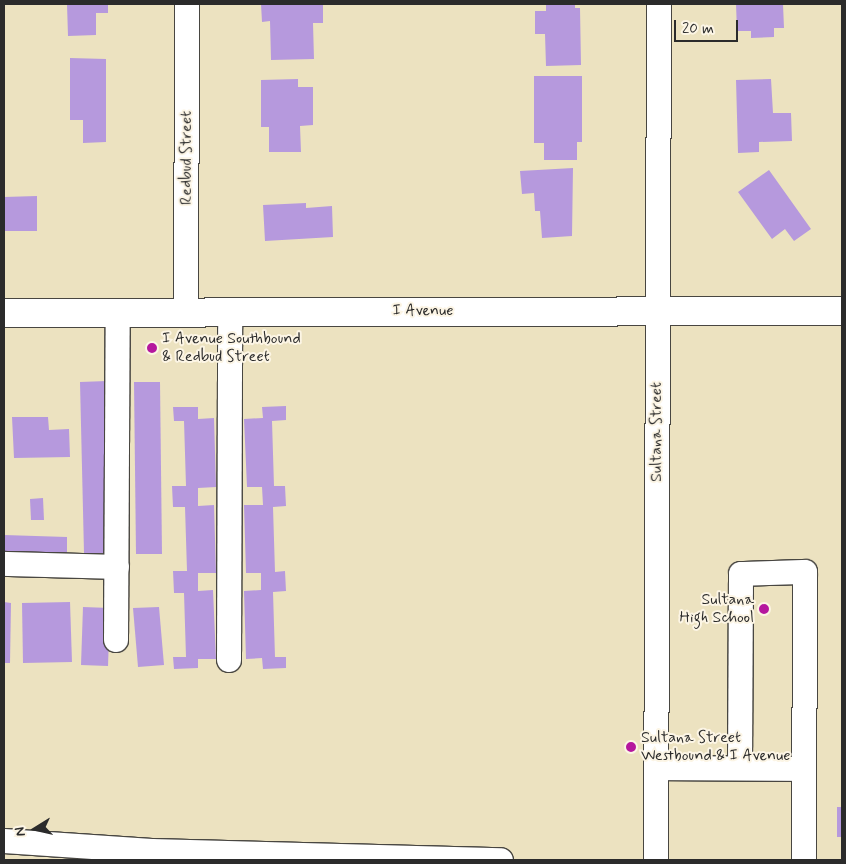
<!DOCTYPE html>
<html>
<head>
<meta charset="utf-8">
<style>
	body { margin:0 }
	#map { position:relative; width:846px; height:864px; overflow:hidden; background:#ece2c0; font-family:Mynerve,sans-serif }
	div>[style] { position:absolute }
	.building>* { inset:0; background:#b699dd }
	.roads { filter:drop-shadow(1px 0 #484641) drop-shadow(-1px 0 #484641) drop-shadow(0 1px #484641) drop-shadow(0 -1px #484641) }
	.minor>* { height:24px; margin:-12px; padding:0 12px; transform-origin:12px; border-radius:12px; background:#fff }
	.major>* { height:28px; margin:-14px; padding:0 14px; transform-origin:14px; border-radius:14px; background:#fff }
	.dots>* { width:14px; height:14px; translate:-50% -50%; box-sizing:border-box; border:2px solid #fcf5e5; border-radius:50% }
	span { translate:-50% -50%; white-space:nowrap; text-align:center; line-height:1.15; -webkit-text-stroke:4px #fcf5e5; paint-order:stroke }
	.street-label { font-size:16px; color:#2b2b2b }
	.poi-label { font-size:16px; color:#2b2b2b }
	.left { translate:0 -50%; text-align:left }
	.right { translate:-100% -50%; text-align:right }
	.frame { position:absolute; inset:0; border:5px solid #2b2b2b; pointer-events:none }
	.north { position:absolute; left:10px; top:804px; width:50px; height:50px; -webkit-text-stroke:4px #fcf5e5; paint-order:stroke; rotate:260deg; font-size:14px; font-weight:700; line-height:20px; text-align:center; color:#2b2b2b }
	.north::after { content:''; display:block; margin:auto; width:18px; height:22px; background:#2b2b2b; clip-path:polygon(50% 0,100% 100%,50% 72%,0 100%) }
	.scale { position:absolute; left:674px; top:20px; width:64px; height:22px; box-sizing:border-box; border:2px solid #2b2b2b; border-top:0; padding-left:6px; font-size:15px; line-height:18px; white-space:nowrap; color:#2b2b2b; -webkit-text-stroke:4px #fcf5e5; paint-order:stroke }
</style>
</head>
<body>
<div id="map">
	<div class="building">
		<i style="clip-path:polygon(67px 4px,108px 4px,108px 13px,96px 13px,96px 35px,68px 36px)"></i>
		<i style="clip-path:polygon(261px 4px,323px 4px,323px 23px,313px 23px,314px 59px,271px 60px,270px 21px,262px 22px)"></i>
		<i style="clip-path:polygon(546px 4px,575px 4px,575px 8px,580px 8px,581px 65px,546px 66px,545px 34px,535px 34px,535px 11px,546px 11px)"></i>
		<i style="clip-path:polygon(736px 4px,783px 4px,784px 28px,774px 28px,774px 37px,751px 38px,751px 31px,737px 31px)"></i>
		<i style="clip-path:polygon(70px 58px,106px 59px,106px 142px,83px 143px,83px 120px,70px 120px)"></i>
		<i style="clip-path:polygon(534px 76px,582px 76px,582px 142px,577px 142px,577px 160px,544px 160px,544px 143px,534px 143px)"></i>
		<i style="clip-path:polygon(298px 79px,298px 87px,313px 87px,313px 125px,300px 126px,301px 152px,269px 152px,269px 127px,261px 127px,261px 80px)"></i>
		<i style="clip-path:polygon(771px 79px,773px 113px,791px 113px,792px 141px,759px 142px,759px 152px,738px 153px,736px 80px)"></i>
		<i style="clip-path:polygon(573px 168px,572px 236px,542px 238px,540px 211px,535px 211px,534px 193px,522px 194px,520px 171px)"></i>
		<i style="clip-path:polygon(769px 170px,811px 229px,794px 241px,785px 229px,772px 239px,738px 192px)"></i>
		<i style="clip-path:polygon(37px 196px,37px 231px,4px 231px,4px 197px)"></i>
		<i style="clip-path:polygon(306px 203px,306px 208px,332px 206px,333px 237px,265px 241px,263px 205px)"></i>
		<i style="clip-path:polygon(107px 381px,111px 553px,84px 553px,80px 382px)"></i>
		<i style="clip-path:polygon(134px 382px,160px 382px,162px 554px,136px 554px)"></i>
		<i style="clip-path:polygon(286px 406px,286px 420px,272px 421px,274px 486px,285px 486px,286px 506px,273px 507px,275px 572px,285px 571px,286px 591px,273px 592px,275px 657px,286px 657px,286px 668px,263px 669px,262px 658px,246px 659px,244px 591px,261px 590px,261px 573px,246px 573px,244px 505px,263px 505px,262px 487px,247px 487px,244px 419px,263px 418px,262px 407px)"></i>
		<i style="clip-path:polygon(173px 407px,198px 407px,198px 419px,214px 418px,216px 487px,198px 488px,198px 506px,214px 505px,216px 573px,198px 573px,198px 591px,213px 590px,216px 659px,198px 659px,198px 668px,174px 669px,173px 657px,186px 657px,184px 593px,174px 593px,173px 571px,187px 571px,185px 507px,173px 507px,172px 486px,186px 486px,184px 421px,174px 421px)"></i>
		<i style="clip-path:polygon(12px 417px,48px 417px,49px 430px,69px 429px,70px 457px,14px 458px)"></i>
		<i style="clip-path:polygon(43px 498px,44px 520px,31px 520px,30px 499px)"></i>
		<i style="clip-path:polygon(4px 535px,67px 537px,67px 559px,4px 557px)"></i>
		<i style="clip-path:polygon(4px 602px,11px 603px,10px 663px,4px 663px)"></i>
		<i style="clip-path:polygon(70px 602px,72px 662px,23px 663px,22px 603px)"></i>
		<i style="clip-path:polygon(83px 607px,110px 608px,108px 666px,81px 665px)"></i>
		<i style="clip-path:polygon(159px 607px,164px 665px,138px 667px,133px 608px)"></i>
		<i style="clip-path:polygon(837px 807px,842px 807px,842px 837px,837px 837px)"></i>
	</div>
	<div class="roads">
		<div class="minor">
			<i style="left:186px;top:312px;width:308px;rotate:-89.8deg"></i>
			<i style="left:4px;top:564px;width:113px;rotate:1.5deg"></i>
			<i style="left:116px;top:640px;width:328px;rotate:-89.7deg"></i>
			<i style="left:229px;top:660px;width:348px;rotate:-89.8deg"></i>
			<i style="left:657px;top:768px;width:147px;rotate:0.4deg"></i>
			<i style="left:740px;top:768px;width:194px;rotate:-89.7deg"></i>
			<i style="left:741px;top:574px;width:64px;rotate:-1.8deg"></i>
			<i style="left:805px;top:572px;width:288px;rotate:90.2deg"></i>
			<i style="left:4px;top:841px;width:148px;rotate:3.9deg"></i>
			<i style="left:152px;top:851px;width:349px;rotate:1.5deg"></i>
			<i style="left:656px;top:860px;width:856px;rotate:-89.8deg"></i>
		</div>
		<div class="major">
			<i style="left:4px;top:313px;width:838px;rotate:-0.14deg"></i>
		</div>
	</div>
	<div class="dots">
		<i style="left:152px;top:348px;background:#b5179e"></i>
		<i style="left:764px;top:609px;background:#b5179e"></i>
		<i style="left:631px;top:747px;background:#b5179e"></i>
	</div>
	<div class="street-label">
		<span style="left:187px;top:158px;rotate:-90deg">Redbud Street</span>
		<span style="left:423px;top:311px">I Avenue</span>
		<span style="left:657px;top:432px;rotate:-90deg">Sultana Street</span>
	</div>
	<div class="poi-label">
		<span class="left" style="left:162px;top:348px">I Avenue Southbound<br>&amp; Redbud Street</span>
		<span class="right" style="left:754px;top:609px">Sultana<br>High School</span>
		<span class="left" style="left:641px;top:747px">Sultana Street<br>Westbound &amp; I Avenue</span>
	</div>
	<div class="frame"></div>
	<div class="north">N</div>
	<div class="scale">20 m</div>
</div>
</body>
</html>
